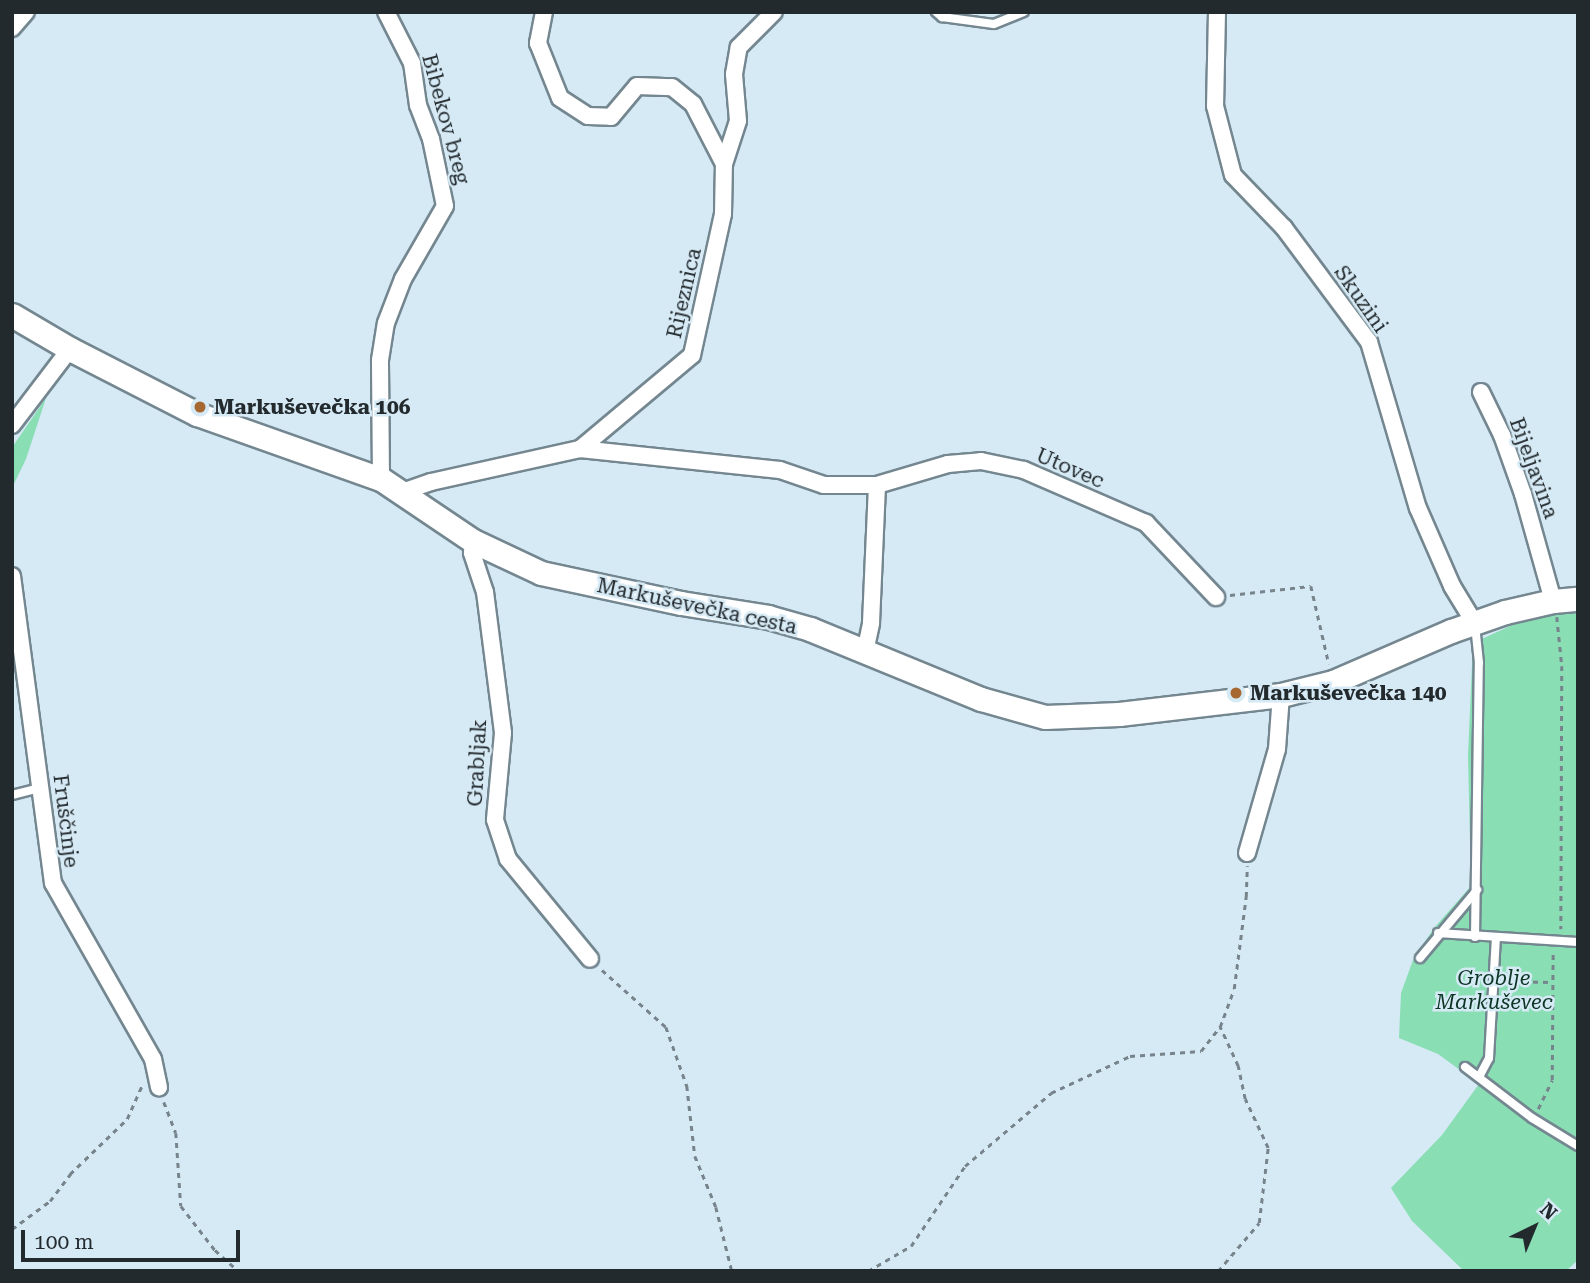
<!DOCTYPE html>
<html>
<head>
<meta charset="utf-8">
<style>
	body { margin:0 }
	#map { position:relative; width:1590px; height:1283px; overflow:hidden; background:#d6eaf5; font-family:"Roboto Serif",serif }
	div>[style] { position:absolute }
	.green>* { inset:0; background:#89deb4 }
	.path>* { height:2.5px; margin-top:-1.25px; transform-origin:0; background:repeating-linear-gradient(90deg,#77848c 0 5px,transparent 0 10px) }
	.roads { filter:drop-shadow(2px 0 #748790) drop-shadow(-2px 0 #748790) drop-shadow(0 2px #748790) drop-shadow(0 -2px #748790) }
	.service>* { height:8px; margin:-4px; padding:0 4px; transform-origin:4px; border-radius:4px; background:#fff }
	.minor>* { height:16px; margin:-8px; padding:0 8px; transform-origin:8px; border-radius:8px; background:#fff }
	.secondary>* { height:23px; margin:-11.5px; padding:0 11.5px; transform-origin:11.5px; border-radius:11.5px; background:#fff }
	.dots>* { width:19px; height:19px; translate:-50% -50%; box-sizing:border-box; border:4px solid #d6eaf5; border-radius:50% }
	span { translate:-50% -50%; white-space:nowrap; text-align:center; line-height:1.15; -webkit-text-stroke:5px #d6eaf5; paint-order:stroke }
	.street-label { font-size:21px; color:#232a2e }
	.poi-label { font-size:21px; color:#232a2e; font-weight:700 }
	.left { translate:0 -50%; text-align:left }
	.park-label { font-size:21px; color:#0c3524; font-style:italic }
	.frame { position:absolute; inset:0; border:14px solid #232a2e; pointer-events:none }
	.north { position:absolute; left:1499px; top:1192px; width:70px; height:70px; -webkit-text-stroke:5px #d6eaf5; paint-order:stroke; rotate:43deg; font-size:19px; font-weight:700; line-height:28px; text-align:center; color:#232a2e }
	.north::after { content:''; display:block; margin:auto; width:24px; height:32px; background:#232a2e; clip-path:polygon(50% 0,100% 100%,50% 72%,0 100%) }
	.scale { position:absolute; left:21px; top:1230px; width:219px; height:32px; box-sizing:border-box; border:4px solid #232a2e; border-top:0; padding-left:9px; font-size:21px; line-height:24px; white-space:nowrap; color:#232a2e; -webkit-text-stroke:5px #d6eaf5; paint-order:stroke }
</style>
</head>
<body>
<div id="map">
	<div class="green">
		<i style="clip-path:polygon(46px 398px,26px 459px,12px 488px,13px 446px)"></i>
		<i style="clip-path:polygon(1578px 610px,1578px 1260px,1566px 1271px,1464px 1271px,1412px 1221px,1391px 1188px,1442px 1135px,1479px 1084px,1438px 1054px,1399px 1038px,1401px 993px,1413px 960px,1434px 928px,1471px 886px,1468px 755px,1473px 643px,1534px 615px)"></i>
	</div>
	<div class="path">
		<i style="left:1230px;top:595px;width:81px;rotate:-6.3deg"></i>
		<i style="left:1311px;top:586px;width:80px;rotate:77deg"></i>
		<i style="left:1557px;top:617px;width:49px;rotate:84.2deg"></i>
		<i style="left:1562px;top:666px;width:263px;rotate:90.2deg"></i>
		<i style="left:602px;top:970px;width:86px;rotate:41.7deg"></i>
		<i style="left:666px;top:1027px;width:63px;rotate:70.4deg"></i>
		<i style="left:687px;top:1086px;width:70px;rotate:83.5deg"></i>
		<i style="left:695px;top:1156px;width:55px;rotate:67.6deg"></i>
		<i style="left:716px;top:1207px;width:66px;rotate:76deg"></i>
		<i style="left:1503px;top:981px;width:49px;rotate:1.2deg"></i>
		<i style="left:164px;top:1102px;width:33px;rotate:69deg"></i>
		<i style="left:176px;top:1133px;width:73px;rotate:86.1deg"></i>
		<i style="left:181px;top:1206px;width:56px;rotate:52.3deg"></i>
		<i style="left:215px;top:1250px;width:31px;rotate:42deg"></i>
		<i style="left:1538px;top:1109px;width:32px;rotate:-64deg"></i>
		<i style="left:1552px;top:1080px;width:129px;rotate:-89.6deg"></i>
		<i style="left:12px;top:1229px;width:47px;rotate:-36.4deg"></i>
		<i style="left:50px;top:1201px;width:34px;rotate:-53deg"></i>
		<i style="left:70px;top:1174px;width:79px;rotate:-44deg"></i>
		<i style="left:127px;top:1119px;width:37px;rotate:-66deg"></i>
		<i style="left:868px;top:1271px;width:50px;rotate:-30.2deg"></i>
		<i style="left:911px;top:1246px;width:97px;rotate:-56deg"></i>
		<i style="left:965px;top:1166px;width:113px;rotate:-40.3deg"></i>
		<i style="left:1051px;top:1093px;width:87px;rotate:-25.1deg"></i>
		<i style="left:1130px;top:1056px;width:71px;rotate:-4deg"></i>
		<i style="left:1201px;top:1051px;width:31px;rotate:-52deg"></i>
		<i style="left:1220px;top:1027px;width:40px;rotate:-69.8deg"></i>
		<i style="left:1234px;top:989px;width:93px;rotate:-82.6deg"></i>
		<i style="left:1246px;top:897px;width:31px;rotate:-88deg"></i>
		<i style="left:1218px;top:1271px;width:63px;rotate:-49.5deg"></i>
		<i style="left:1259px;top:1223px;width:76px;rotate:-83.2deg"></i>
		<i style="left:1268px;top:1148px;width:54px;rotate:-115.1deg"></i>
		<i style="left:1245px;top:1099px;width:34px;rotate:-102deg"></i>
		<i style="left:1238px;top:1066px;width:43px;rotate:-114.8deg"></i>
	</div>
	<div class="roads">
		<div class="service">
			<i style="left:936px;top:12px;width:8px;rotate:40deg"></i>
			<i style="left:942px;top:17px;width:52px;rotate:7.7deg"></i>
			<i style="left:994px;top:24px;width:32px;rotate:-22deg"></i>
			<i style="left:12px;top:795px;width:29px;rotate:-14deg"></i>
			<i style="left:1438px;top:933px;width:140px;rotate:3.7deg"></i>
			<i style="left:1475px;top:937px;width:274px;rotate:-89.2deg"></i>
			<i style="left:1479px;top:663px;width:38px;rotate:-96deg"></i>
			<i style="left:1420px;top:958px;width:89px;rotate:-50deg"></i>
			<i style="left:1465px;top:1067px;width:84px;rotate:37.3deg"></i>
			<i style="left:1532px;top:1118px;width:54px;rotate:31.3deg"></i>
			<i style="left:1479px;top:1077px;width:21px;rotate:-62deg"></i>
			<i style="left:1489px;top:1058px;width:120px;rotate:-86.7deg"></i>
		</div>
		<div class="minor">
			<i style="left:544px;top:12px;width:32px;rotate:101deg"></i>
			<i style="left:538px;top:43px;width:59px;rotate:68.2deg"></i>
			<i style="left:560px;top:98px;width:33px;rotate:33deg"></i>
			<i style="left:588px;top:116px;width:23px;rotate:2deg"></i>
			<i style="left:611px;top:117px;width:40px;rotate:-50deg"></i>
			<i style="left:637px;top:86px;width:35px;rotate:2deg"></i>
			<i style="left:672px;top:87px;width:27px;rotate:39deg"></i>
			<i style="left:693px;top:104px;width:68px;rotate:62.7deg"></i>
			<i style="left:1217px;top:12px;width:94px;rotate:91.2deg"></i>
			<i style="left:1215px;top:106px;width:71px;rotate:75.4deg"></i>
			<i style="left:1233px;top:175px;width:74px;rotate:46.1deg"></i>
			<i style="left:1284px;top:228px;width:142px;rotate:53.3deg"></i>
			<i style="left:1369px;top:342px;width:173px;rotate:73.6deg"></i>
			<i style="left:1418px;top:508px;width:85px;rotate:66.4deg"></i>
			<i style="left:1452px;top:586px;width:42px;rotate:58.6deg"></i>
			<i style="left:12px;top:28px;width:21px;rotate:-49deg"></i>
			<i style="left:1481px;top:392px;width:48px;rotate:64deg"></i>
			<i style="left:1502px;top:435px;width:63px;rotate:70.4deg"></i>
			<i style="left:1523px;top:494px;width:111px;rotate:74.3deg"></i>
			<i style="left:12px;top:425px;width:96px;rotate:-52.7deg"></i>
			<i style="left:580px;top:449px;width:201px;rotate:6deg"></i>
			<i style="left:780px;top:470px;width:46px;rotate:18.8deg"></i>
			<i style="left:824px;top:485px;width:53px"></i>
			<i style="left:877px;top:485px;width:74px;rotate:-16.5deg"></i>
			<i style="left:948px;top:464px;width:33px;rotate:-5deg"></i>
			<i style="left:981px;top:461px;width:44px;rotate:11.8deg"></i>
			<i style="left:1024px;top:470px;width:133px;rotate:23.5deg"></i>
			<i style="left:1146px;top:523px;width:102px;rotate:46.6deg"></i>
			<i style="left:381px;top:479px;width:119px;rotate:-90.5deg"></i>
			<i style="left:380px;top:360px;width:37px;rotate:-81deg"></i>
			<i style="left:386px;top:323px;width:47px;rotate:-68.9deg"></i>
			<i style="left:403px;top:279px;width:84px;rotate:-60.1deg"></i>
			<i style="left:445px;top:206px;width:68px;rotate:-101.8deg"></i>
			<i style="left:431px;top:139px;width:36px;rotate:-111deg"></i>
			<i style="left:418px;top:105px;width:42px;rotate:-98.1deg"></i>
			<i style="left:412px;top:63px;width:57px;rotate:-117deg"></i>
			<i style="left:402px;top:492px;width:31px;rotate:-19deg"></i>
			<i style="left:431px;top:482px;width:153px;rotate:-12.5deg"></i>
			<i style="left:580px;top:449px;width:146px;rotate:-40deg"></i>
			<i style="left:692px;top:355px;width:144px;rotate:-77.6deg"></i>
			<i style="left:723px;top:214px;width:50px;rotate:-88.9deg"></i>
			<i style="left:724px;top:164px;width:45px;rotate:-72deg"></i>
			<i style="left:738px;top:121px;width:47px;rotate:-94.9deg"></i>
			<i style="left:734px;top:74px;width:27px;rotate:-80deg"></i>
			<i style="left:739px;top:47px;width:49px;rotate:-45deg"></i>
			<i style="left:473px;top:541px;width:12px;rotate:95deg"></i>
			<i style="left:472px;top:553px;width:41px;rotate:71.6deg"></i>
			<i style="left:485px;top:592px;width:142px;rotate:82.7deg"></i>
			<i style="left:503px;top:733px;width:87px;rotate:95.3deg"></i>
			<i style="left:495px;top:820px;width:41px;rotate:71.6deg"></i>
			<i style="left:508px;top:859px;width:129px;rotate:50.6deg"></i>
			<i style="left:12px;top:576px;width:310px;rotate:82.4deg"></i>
			<i style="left:53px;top:883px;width:202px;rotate:60.4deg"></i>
			<i style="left:153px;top:1059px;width:29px;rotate:78deg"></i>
			<i style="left:865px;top:652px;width:30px;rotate:-78deg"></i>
			<i style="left:871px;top:623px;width:138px;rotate:-87.5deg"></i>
			<i style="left:1247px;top:853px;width:108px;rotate:-73.9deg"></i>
			<i style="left:1277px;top:749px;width:54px;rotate:-85.8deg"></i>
		</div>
		<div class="secondary">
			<i style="left:12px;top:315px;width:67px;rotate:30.4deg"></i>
			<i style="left:70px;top:349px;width:143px;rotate:27.1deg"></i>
			<i style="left:197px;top:414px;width:195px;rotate:19.5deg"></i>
			<i style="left:381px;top:479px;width:111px;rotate:34deg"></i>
			<i style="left:473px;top:541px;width:75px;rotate:25.2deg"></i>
			<i style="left:541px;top:573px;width:143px;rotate:12.1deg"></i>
			<i style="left:681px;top:603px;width:88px;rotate:9.1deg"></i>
			<i style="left:768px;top:617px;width:44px;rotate:15.9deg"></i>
			<i style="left:810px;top:629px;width:185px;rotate:22.3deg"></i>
			<i style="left:981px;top:699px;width:66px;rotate:15.7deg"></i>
			<i style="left:1045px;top:717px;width:74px;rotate:-2.3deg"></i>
			<i style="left:1119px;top:714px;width:163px;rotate:-6.7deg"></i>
			<i style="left:1281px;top:695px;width:54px;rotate:-14deg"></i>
			<i style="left:1333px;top:682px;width:129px;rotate:-23.4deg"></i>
			<i style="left:1451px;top:631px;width:57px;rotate:-19.4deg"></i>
			<i style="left:1505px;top:612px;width:49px;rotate:-12.9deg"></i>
			<i style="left:1553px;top:601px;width:25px;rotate:-5deg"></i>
		</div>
	</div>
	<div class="dots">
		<i style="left:200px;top:407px;background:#a76730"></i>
		<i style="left:1236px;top:693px;background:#a76730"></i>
	</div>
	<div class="street-label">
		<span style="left:446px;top:119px;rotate:75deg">Bibekov breg</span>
		<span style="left:684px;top:293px;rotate:-77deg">Rijeznica</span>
		<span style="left:1361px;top:299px;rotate:55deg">Skuzini</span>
		<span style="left:1070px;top:468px;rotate:23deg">Utovec</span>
		<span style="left:1534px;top:468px;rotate:70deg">Bijeljavina</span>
		<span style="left:697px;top:606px;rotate:12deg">Markuševečka cesta</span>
		<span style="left:477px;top:763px;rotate:-87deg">Grabljak</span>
		<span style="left:66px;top:821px;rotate:83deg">Fruščinje</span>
	</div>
	<div class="poi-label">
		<span class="left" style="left:214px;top:407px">Markuševečka 106</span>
		<span class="left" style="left:1250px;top:693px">Markuševečka 140</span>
	</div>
	<div class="park-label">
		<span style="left:1494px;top:990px">Groblje<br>Markuševec</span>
	</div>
	<div class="frame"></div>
	<div class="north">N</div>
	<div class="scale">100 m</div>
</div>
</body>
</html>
